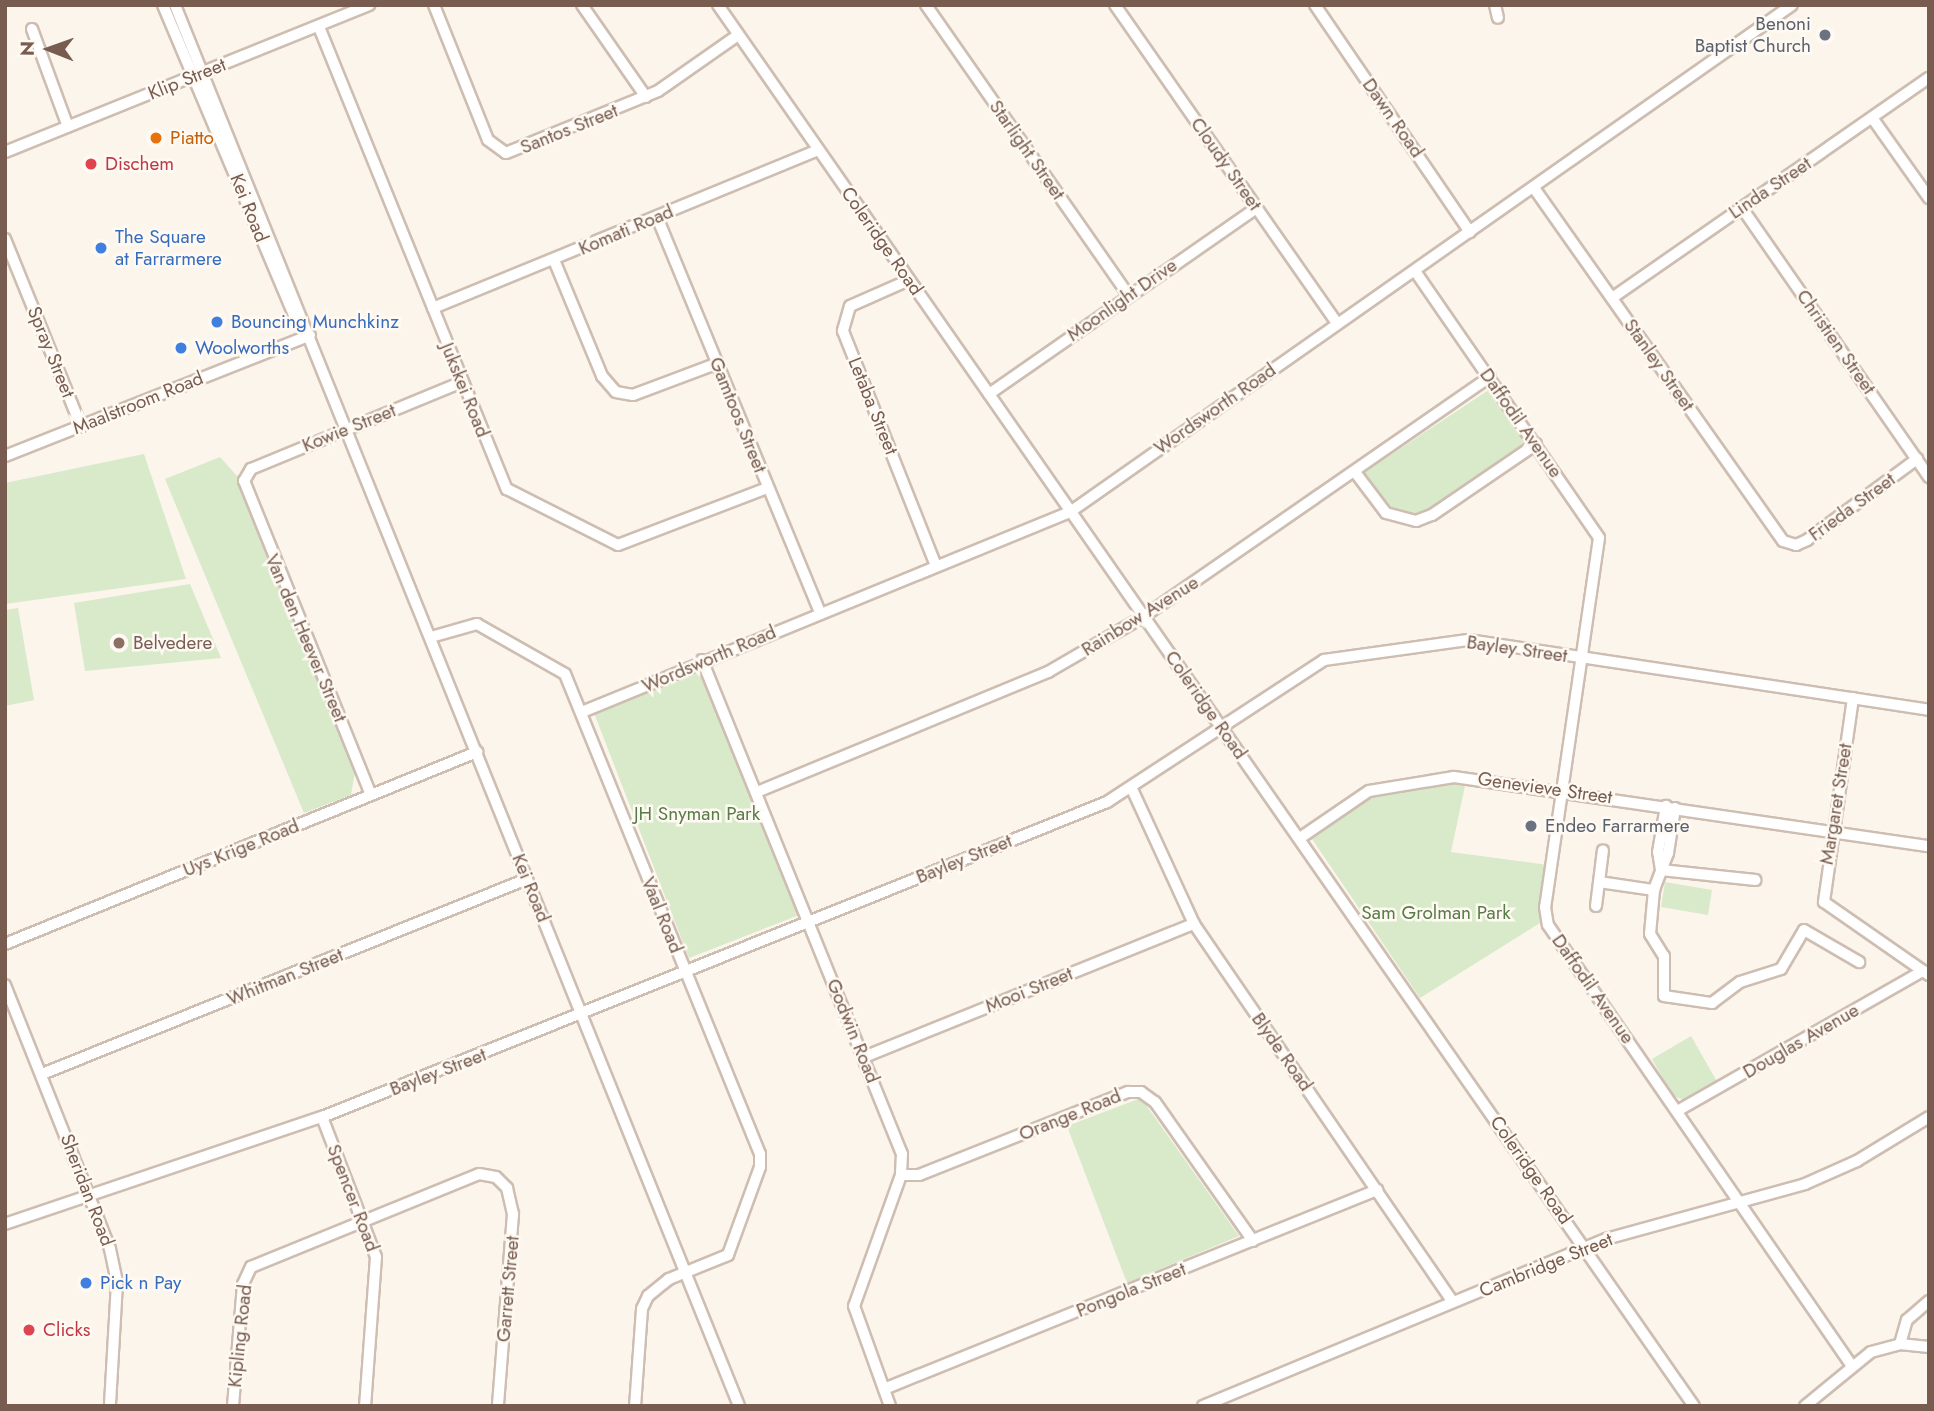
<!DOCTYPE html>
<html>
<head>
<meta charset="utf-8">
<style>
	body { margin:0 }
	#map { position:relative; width:1934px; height:1411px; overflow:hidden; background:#fcf5ec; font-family:Jost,sans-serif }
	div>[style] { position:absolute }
	.green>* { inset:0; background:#d8eaca }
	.roads { filter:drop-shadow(2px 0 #cebdb1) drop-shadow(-2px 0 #cebdb1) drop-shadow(0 2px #cebdb1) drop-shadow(0 -2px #cebdb1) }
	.minor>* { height:10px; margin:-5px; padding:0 5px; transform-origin:5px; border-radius:5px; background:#fff }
	.dots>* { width:19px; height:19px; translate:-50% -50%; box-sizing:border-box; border:4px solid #fef9f2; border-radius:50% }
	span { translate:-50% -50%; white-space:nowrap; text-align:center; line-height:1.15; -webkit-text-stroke:5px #fef9f2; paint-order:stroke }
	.worship-label { font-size:19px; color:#5b616d }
	.right { translate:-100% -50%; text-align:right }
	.left { translate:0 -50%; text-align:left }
	.street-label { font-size:19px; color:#775c4f }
	.food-label { font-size:19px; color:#c56008 }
	.health-label { font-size:19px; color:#be3a42 }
	.shop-label { font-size:19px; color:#366cbe }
	.education-label { font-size:19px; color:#785e54 }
	.park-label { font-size:19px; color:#587c47 }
	.frame { position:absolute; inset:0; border:7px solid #775c4f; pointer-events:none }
	.north { position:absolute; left:14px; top:14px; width:70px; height:70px; -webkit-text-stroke:5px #fef9f2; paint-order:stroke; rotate:271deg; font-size:19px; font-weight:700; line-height:28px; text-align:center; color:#775c4f }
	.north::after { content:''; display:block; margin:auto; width:24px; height:32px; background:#775c4f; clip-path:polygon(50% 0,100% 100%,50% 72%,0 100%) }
</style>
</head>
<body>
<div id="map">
	<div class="green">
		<i style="clip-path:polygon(1490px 389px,1531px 444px,1433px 513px,1406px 517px,1379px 498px,1362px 474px)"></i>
		<i style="clip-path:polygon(144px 454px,186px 579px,5px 604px,5px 483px)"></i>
		<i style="clip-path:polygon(220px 457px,237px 476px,355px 772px,351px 795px,304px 813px,165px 479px)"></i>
		<i style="clip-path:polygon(190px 584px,221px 658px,85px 671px,74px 603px)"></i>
		<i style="clip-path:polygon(18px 608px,34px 700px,5px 706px,5px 610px)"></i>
		<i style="clip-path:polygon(704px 670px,799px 915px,689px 958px,594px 713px)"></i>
		<i style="clip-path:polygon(1466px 781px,1451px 852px,1548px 865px,1543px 921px,1420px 998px,1312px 839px,1377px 793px)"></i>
		<i style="clip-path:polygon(1665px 882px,1712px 890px,1708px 915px,1661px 907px)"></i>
		<i style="clip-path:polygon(1691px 1036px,1719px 1085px,1690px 1103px,1672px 1095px,1652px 1059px)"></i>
		<i style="clip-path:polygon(1141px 1098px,1239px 1236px,1127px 1283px,1067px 1126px)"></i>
	</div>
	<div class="roads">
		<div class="minor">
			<i style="left:163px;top:5px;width:339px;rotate:67.1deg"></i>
			<i style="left:175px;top:5px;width:1510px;rotate:68.07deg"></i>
			<i style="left:434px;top:5px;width:145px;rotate:68.2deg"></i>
			<i style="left:488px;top:140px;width:22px;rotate:36deg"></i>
			<i style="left:506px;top:153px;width:164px;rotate:-22.2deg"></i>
			<i style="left:658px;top:91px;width:98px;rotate:-35deg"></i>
			<i style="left:582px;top:5px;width:112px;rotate:55.2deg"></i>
			<i style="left:718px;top:5px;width:1707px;rotate:55.14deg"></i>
			<i style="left:926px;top:5px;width:353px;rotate:55.1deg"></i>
			<i style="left:1115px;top:5px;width:388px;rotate:55.1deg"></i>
			<i style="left:1315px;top:5px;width:275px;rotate:55.7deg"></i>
			<i style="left:1495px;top:5px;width:13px;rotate:77deg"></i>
			<i style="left:319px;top:27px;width:499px;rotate:67.9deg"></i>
			<i style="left:507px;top:489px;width:124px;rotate:26.8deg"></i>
			<i style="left:618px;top:545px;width:160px;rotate:-20.9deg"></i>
			<i style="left:32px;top:29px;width:104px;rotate:69.8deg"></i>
			<i style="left:1873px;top:119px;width:97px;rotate:54.7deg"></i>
			<i style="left:5px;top:152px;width:393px;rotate:-22deg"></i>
			<i style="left:1534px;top:188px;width:432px;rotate:54.8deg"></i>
			<i style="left:1783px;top:541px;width:14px;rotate:17deg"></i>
			<i style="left:1796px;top:545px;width:12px;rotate:-24deg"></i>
			<i style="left:1807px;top:540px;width:137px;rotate:-36.4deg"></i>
			<i style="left:1742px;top:208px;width:328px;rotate:55.2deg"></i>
			<i style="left:657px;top:217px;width:428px;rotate:67.6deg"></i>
			<i style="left:5px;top:239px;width:202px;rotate:67.9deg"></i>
			<i style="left:554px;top:260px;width:126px;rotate:67.5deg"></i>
			<i style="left:602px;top:376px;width:21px;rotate:49deg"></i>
			<i style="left:616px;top:392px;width:17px;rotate:10deg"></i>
			<i style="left:633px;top:395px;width:91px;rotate:-20.6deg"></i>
			<i style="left:1415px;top:271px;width:324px;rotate:55.4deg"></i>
			<i style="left:1599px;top:538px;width:373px;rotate:98.3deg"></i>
			<i style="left:1545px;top:907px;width:18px;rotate:81deg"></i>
			<i style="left:1548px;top:925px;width:536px;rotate:55.42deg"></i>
			<i style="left:909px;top:280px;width:64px;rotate:156.2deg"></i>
			<i style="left:850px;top:306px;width:26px;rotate:106deg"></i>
			<i style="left:843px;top:331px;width:253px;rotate:68.4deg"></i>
			<i style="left:1612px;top:298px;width:386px;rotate:-34.8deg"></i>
			<i style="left:433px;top:308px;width:416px;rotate:-22.3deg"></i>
			<i style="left:989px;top:394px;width:326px;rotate:-34.8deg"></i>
			<i style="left:5px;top:456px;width:328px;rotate:-21.6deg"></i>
			<i style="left:1355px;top:472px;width:51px;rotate:52.9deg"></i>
			<i style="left:1386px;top:513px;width:31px;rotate:15deg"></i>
			<i style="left:1416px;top:521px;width:17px;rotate:-21deg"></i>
			<i style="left:1432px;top:515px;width:126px;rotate:-34.3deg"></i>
			<i style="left:431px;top:637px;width:48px;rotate:-15.8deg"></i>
			<i style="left:477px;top:624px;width:101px;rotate:29.6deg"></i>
			<i style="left:565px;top:674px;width:518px;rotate:67.89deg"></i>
			<i style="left:760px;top:1154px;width:13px;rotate:90deg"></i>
			<i style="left:760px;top:1167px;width:94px;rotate:110deg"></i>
			<i style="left:728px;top:1255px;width:64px;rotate:157.9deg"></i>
			<i style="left:669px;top:1279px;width:27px;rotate:141deg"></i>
			<i style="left:648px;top:1296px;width:14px;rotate:115deg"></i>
			<i style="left:642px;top:1309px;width:97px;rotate:94.1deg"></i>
			<i style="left:702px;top:660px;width:533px;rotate:67.96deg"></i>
			<i style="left:902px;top:1154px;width:21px;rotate:93deg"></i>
			<i style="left:901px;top:1175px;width:139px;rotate:109.7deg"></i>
			<i style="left:854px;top:1306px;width:106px;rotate:70.2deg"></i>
			<i style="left:1853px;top:698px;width:206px;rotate:98.1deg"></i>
			<i style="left:1824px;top:902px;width:128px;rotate:34.8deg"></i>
			<i style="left:582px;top:712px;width:527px;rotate:-22.29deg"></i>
			<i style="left:1070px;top:512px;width:882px;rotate:-35.08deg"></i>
			<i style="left:1132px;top:789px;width:149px;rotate:65.3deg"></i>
			<i style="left:1194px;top:924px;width:458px;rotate:55.6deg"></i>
			<i style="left:757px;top:792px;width:315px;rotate:-22.4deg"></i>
			<i style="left:1048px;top:672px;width:110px;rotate:-30.1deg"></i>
			<i style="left:1143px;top:617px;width:422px;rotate:-34.7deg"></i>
			<i style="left:371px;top:795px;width:339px;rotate:-112deg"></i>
			<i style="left:244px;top:481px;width:14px;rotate:-60deg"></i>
			<i style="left:251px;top:469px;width:228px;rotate:-22.4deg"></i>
			<i style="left:1675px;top:808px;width:46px;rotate:98.8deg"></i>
			<i style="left:1668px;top:853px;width:40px;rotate:111deg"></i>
			<i style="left:1654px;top:890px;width:44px;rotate:95.2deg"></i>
			<i style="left:1650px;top:934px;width:26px;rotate:58deg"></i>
			<i style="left:1664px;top:956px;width:40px;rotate:90deg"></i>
			<i style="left:1664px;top:996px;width:49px;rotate:8.3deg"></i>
			<i style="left:1712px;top:1003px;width:35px;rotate:-37deg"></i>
			<i style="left:1740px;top:982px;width:43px;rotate:-17.6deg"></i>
			<i style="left:1781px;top:969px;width:45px;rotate:-59.5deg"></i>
			<i style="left:1804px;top:930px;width:64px;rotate:30.2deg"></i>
			<i style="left:1300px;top:838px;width:83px;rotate:-34.3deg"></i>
			<i style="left:1369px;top:791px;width:86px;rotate:-9.4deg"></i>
			<i style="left:1454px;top:777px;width:480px;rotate:8.3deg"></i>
			<i style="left:1661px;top:870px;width:95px;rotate:6.1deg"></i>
			<i style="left:1661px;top:870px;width:18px;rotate:-99deg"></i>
			<i style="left:1658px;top:852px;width:47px;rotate:-80.1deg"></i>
			<i style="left:1599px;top:882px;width:56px;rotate:8.3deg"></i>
			<i style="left:1596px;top:906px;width:56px;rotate:-82.9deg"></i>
			<i style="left:5px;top:944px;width:510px;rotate:-22.14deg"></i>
			<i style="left:5px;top:985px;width:284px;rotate:68.3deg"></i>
			<i style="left:110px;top:1249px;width:35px;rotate:78deg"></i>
			<i style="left:117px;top:1283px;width:123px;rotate:93.3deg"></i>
			<i style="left:864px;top:1057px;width:356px;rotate:-22deg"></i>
			<i style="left:42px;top:1074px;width:523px;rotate:-21.9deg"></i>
			<i style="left:1679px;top:1110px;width:281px;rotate:-29.7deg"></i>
			<i style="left:322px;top:1117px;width:150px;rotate:68.9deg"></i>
			<i style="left:376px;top:1257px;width:149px;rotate:94.2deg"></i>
			<i style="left:901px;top:1175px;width:18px"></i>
			<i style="left:919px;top:1175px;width:225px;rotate:-21.7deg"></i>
			<i style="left:1128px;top:1092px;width:13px"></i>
			<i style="left:1141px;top:1092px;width:17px;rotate:36deg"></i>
			<i style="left:1155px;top:1102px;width:170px;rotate:54.8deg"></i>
			<i style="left:5px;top:1224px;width:335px;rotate:-18.7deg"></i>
			<i style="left:322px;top:1117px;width:846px;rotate:-21.86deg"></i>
			<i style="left:1107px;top:802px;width:259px;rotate:-33.2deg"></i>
			<i style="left:1324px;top:660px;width:145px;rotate:-7.9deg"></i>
			<i style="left:1468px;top:640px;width:466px;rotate:8.6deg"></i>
			<i style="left:1900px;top:1344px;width:25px;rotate:-74deg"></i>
			<i style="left:1907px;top:1320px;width:29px;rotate:-41deg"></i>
			<i style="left:884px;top:1389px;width:532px;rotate:-21.98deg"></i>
			<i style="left:233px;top:1406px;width:122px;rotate:-85.3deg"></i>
			<i style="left:243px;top:1284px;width:19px;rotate:-65deg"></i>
			<i style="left:251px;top:1267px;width:246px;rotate:-22.2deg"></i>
			<i style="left:479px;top:1174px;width:17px;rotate:10deg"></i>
			<i style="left:496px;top:1177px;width:16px;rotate:45deg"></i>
			<i style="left:507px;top:1188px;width:27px;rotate:77deg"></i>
			<i style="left:513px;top:1214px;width:193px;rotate:94.5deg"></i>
			<i style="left:1203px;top:1406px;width:436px;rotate:-22.5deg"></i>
			<i style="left:1606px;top:1239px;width:206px;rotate:-15.4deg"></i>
			<i style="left:1805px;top:1184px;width:57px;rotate:-23.9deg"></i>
			<i style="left:1857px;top:1161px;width:84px;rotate:-31.4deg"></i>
			<i style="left:1805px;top:1406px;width:85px;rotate:-39.3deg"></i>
			<i style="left:1871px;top:1352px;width:30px;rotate:-15deg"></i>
			<i style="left:1900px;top:1344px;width:29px;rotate:6deg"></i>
		</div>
	</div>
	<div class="dots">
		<i style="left:1825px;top:35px;background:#6b7280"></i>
		<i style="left:156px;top:138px;background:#e8710a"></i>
		<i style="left:91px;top:164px;background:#e0444e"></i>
		<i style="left:101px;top:248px;background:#3f7fe0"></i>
		<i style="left:217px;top:322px;background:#3f7fe0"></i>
		<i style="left:181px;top:348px;background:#3f7fe0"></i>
		<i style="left:119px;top:643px;background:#8d6e63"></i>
		<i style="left:1531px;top:826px;background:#6b7280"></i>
		<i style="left:86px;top:1283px;background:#3f7fe0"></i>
		<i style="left:29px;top:1330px;background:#e0444e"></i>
	</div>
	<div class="worship-label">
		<span class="right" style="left:1811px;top:35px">Benoni<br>Baptist Church</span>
		<span class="left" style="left:1545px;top:826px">Endeo Farrarmere</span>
	</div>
	<div class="street-label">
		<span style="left:187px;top:79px;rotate:-22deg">Klip Street</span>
		<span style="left:1393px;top:118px;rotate:55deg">Dawn Road</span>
		<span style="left:569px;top:129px;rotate:-22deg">Santos Street</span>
		<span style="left:1027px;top:150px;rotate:55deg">Starlight Street</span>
		<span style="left:1226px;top:164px;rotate:55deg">Cloudy Street</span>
		<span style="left:1770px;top:188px;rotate:-34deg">Linda Street</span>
		<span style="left:249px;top:208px;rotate:68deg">Kei Road</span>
		<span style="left:626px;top:230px;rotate:-23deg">Komati Road</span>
		<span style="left:882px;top:241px;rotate:55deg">Coleridge Road</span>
		<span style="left:1122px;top:300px;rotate:-35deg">Moonlight Drive</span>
		<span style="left:1836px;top:342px;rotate:55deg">Christien Street</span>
		<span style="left:51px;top:352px;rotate:68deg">Spray Street</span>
		<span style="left:1659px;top:365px;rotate:55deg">Stanley Street</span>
		<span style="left:465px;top:390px;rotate:68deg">Jukskei Road</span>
		<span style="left:138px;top:403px;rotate:-22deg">Maalstroom Road</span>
		<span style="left:873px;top:406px;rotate:68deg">Letaba Street</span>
		<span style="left:1215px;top:409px;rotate:-35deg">Wordsworth Road</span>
		<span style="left:738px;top:415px;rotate:68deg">Gamtoos Street</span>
		<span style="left:1521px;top:423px;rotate:55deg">Daffodil Avenue</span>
		<span style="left:349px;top:428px;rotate:-22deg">Kowie Street</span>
		<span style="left:1852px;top:507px;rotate:-36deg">Frieda Street</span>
		<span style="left:1140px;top:616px;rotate:-32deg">Rainbow Avenue</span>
		<span style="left:306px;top:638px;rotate:67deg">Van den Heever Street</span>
		<span style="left:1517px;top:649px;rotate:8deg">Bayley Street</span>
		<span style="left:709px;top:659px;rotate:-23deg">Wordsworth Road</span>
		<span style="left:1206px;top:705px;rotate:55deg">Coleridge Road</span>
		<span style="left:1545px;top:788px;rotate:8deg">Genevieve Street</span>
		<span style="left:1836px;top:804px;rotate:-81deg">Margaret Street</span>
		<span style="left:241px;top:848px;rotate:-22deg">Uys Krige Road</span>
		<span style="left:964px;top:859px;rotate:-22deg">Bayley Street</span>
		<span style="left:531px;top:888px;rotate:68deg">Kei Road</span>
		<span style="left:662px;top:915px;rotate:68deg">Vaal Road</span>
		<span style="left:285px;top:977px;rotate:-22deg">Whitman Street</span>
		<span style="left:1593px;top:989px;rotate:55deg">Daffodil Avenue</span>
		<span style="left:1029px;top:990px;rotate:-22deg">Mooi Street</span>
		<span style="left:853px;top:1031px;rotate:68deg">Godwin Road</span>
		<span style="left:1801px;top:1041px;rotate:-30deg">Douglas Avenue</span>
		<span style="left:1282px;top:1052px;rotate:55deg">Blyde Road</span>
		<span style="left:438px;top:1072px;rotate:-21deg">Bayley Street</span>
		<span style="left:1070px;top:1115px;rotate:-22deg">Orange Road</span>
		<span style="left:1531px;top:1170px;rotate:55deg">Coleridge Road</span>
		<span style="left:87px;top:1190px;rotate:69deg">Sheridan Road</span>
		<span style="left:353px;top:1198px;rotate:69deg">Spencer Road</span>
		<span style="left:1546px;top:1265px;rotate:-22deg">Cambridge Street</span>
		<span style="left:508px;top:1289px;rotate:-85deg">Garrett Street</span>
		<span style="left:1131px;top:1290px;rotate:-22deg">Pongola Street</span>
		<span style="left:240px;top:1336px;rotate:-84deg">Kipling Road</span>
	</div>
	<div class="food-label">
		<span class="left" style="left:170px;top:138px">Piatto</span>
	</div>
	<div class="health-label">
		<span class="left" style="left:105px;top:164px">Dischem</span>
		<span class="left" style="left:43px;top:1330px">Clicks</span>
	</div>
	<div class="shop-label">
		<span class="left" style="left:115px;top:248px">The Square<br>at Farrarmere</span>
		<span class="left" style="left:231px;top:322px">Bouncing Munchkinz</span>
		<span class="left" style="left:195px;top:348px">Woolworths</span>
		<span class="left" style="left:100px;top:1283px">Pick n Pay</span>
	</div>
	<div class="education-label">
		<span class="left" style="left:133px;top:643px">Belvedere</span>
	</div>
	<div class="park-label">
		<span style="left:697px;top:814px">JH Snyman Park</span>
		<span style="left:1436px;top:913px">Sam Grolman Park</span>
	</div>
	<div class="frame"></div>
	<div class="north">N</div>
</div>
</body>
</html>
